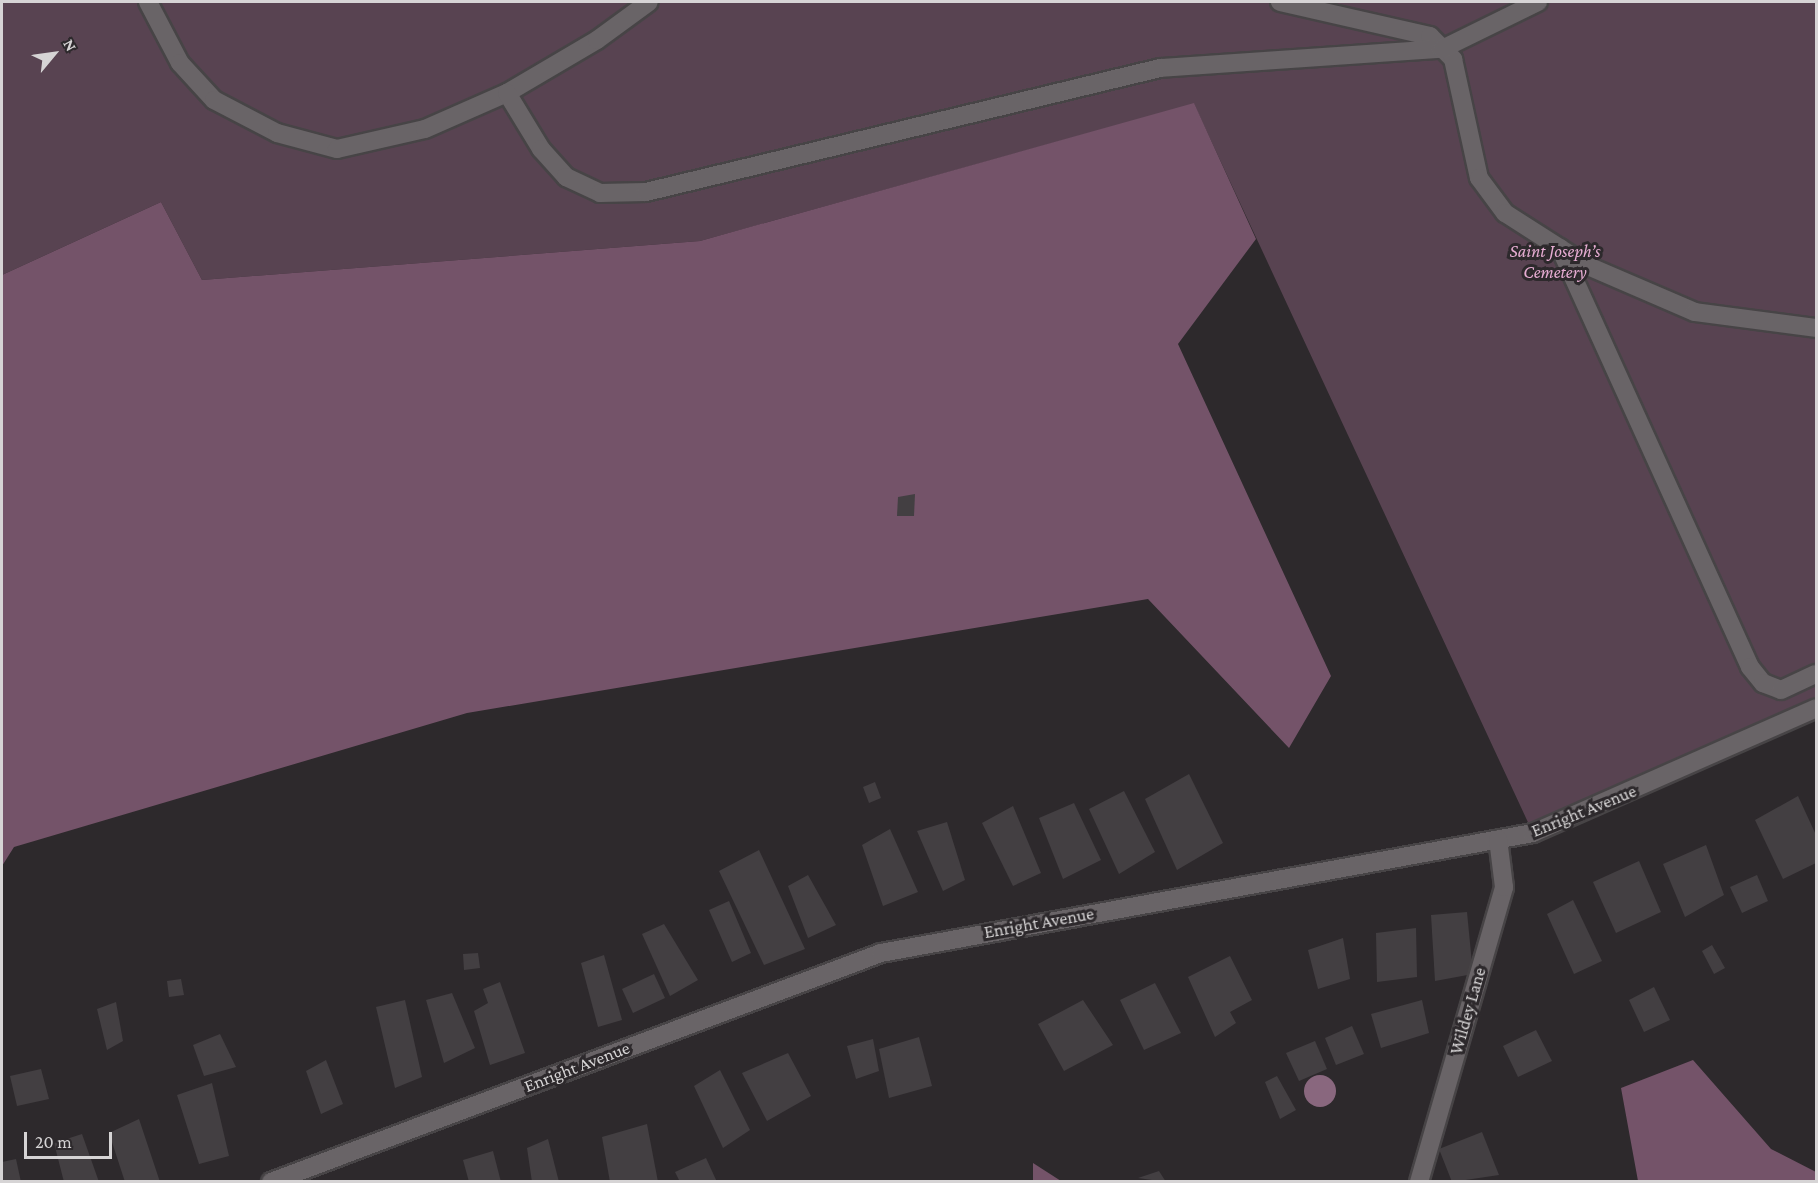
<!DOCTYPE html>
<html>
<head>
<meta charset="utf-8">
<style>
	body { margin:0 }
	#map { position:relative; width:1818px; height:1183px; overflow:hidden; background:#2d292c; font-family:"Crimson Pro",serif }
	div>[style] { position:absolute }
	.green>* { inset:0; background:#584351 }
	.forest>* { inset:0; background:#745369 }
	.water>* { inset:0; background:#89677e }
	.round { border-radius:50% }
	.building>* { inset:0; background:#433f42 }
	.roads { filter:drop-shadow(2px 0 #474446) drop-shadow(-2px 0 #474446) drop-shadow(0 2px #474446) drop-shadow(0 -2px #474446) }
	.minor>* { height:18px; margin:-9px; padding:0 9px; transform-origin:9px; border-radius:9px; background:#696467 }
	span { translate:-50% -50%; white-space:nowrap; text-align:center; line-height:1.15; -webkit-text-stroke:6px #2d292c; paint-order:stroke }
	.park-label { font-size:18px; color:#e6acd2; font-style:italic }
	.street-label { font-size:18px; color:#d6d4d5 }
	.frame { position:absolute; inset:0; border:3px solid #d6d4d5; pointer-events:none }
	.north { position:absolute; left:24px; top:24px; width:60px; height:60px; -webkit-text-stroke:4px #2d292c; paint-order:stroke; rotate:61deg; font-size:16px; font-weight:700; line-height:24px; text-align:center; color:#d6d4d5 }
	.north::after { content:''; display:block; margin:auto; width:21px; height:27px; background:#d6d4d5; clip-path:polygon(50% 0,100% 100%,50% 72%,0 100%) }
	.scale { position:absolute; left:24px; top:1132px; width:88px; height:27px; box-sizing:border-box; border:3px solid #d6d4d5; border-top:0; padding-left:8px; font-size:18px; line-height:21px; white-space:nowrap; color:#d6d4d5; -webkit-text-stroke:4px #2d292c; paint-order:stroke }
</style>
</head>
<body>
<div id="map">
	<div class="green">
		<i style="clip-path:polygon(2px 2px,1816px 2px,1816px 708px,1533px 833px,1194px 104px,700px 241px,202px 280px,161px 202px,2px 275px)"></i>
	</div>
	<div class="forest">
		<i style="clip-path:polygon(1194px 103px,1256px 239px,1178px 344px,1331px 676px,1289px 748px,1148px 599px,467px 713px,14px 847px,2px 866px,2px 275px,161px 202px,202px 280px,700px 241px)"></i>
		<i style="clip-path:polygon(1693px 1060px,1771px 1149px,1816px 1172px,1816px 1181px,1638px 1181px,1621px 1088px)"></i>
		<i style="clip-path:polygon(1033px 1163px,1061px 1181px,1033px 1181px)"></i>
	</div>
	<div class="water">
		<i class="round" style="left:1304px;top:1075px;width:32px;height:32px"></i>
	</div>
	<div class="building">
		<i style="clip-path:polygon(915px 494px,914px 516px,897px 516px,898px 497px)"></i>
		<i style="clip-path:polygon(1189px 774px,1223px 843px,1177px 870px,1145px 799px)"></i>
		<i style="clip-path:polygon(875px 782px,881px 798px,869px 803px,863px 787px)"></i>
		<i style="clip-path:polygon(1124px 791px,1155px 852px,1119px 874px,1089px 809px)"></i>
		<i style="clip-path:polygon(1798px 796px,1816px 835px,1816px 863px,1783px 879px,1755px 820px)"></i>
		<i style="clip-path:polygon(1074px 803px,1101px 860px,1063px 879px,1039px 818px)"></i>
		<i style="clip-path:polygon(1013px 806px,1041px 873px,1013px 886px,982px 823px)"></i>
		<i style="clip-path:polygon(947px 822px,965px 880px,943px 891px,917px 831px)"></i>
		<i style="clip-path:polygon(890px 829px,918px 892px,883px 906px,862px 845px)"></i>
		<i style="clip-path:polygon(1706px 845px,1724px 895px,1685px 917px,1663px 864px)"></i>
		<i style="clip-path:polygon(759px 850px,805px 949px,764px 965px,719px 871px)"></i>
		<i style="clip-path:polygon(1639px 861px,1661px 912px,1616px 933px,1593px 882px)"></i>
		<i style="clip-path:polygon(808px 875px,836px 925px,808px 938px,788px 886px)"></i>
		<i style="clip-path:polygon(1757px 875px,1768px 901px,1742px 913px,1730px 887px)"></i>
		<i style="clip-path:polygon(1573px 900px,1602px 961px,1574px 974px,1547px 914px)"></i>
		<i style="clip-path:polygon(729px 901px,751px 953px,732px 962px,709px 910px)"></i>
		<i style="clip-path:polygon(1467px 912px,1473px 974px,1435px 981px,1431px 915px)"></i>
		<i style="clip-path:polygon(664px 924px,698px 980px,670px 996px,642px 934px)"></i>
		<i style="clip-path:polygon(1416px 928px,1417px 977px,1377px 982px,1376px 933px)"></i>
		<i style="clip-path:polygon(1343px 938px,1350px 979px,1318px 989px,1308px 950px)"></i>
		<i style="clip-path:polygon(1712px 945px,1725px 968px,1714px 974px,1702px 951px)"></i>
		<i style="clip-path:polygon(478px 953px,480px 968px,464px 970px,463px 954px)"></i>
		<i style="clip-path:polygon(604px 955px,622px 1020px,598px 1027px,581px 963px)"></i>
		<i style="clip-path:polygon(1230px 956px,1252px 1000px,1230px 1012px,1236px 1023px,1215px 1037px,1188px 977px)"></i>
		<i style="clip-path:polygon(654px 974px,665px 998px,633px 1013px,622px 989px)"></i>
		<i style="clip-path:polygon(181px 979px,184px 995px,169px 997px,167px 981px)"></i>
		<i style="clip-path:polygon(500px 982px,525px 1053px,490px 1065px,474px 1011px,488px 1003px,483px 989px)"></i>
		<i style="clip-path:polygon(1155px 983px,1181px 1033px,1144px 1050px,1120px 1000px)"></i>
		<i style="clip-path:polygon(1654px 987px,1670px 1020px,1644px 1032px,1629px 1000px)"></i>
		<i style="clip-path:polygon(452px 993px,475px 1048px,444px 1063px,426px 1000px)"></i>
		<i style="clip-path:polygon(405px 1000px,422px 1077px,395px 1088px,376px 1007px)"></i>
		<i style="clip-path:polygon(1083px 1000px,1113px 1045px,1064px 1071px,1038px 1024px)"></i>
		<i style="clip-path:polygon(1422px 1000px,1429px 1033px,1381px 1048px,1371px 1014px)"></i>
		<i style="clip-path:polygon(116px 1002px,123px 1041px,107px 1050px,97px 1009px)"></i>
		<i style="clip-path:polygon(1352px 1026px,1364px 1054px,1336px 1065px,1325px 1038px)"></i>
		<i style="clip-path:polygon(1536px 1030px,1552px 1061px,1518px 1077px,1503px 1046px)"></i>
		<i style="clip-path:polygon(220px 1034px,236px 1067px,204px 1076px,193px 1045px)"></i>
		<i style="clip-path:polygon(919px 1037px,932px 1086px,889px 1098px,879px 1049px)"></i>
		<i style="clip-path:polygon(873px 1039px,879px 1071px,856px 1079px,847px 1046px)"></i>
		<i style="clip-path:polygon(1315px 1041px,1327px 1069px,1299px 1081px,1286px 1053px)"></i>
		<i style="clip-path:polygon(788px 1053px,811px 1096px,767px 1121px,742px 1073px)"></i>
		<i style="clip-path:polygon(326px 1060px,343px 1104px,321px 1114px,306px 1071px)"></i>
		<i style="clip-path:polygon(41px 1069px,49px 1099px,17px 1106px,10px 1076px)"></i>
		<i style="clip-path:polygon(720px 1070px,750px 1130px,723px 1148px,694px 1086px)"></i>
		<i style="clip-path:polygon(1277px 1076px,1296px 1110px,1280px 1119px,1265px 1082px)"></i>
		<i style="clip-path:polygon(212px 1083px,229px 1156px,199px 1164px,177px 1095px)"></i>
		<i style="clip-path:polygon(139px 1119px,160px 1182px,125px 1182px,109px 1133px)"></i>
		<i style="clip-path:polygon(647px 1124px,658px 1182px,610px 1182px,602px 1137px)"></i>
		<i style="clip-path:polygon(1482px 1132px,1499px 1175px,1452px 1182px,1439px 1149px)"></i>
		<i style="clip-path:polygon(82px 1134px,99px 1182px,64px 1182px,54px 1143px)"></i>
		<i style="clip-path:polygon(548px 1139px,559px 1182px,532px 1182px,527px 1148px)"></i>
		<i style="clip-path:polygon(493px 1151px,501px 1182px,469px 1182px,463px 1160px)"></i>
		<i style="clip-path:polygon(706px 1158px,717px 1182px,680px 1182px,675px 1172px)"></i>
		<i style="clip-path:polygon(16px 1159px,21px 1182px,2px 1182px,2px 1162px)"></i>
		<i style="clip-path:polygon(1159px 1171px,1166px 1182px,1138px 1178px)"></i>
	</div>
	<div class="roads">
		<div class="minor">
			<i style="left:148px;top:2px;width:69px;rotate:62.3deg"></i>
			<i style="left:180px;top:63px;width:50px;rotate:47.4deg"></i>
			<i style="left:214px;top:100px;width:71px;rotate:27.6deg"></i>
			<i style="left:277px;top:133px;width:62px;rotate:14.9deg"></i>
			<i style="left:337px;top:149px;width:90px;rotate:-12.8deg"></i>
			<i style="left:425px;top:129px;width:90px;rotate:-23.7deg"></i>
			<i style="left:507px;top:93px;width:104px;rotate:-30.5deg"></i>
			<i style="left:597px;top:40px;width:64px;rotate:-36.2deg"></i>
			<i style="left:1280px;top:2px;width:154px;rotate:12.8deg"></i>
			<i style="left:1430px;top:36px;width:33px;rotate:45deg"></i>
			<i style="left:1453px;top:59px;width:122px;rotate:77.7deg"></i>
			<i style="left:1479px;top:178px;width:44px;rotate:53.4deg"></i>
			<i style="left:1505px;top:213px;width:98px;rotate:32.6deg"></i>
			<i style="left:1588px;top:266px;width:116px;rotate:23.3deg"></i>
			<i style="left:1695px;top:312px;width:122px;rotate:7.5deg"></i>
			<i style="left:507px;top:93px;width:66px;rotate:58.7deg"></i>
			<i style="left:541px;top:149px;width:38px;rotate:48deg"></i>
			<i style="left:566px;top:177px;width:38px;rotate:25deg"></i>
			<i style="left:600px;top:193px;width:46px;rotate:-1.2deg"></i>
			<i style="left:646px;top:192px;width:529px;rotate:-13.56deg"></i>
			<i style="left:1160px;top:68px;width:283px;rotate:-3.9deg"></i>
			<i style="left:1442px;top:49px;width:107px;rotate:-26.1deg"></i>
			<i style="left:1560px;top:248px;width:460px;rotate:65.6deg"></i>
			<i style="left:1750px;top:667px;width:21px;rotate:51deg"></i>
			<i style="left:1763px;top:683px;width:19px;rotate:21deg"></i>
			<i style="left:1781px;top:690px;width:38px;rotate:-25deg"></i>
			<i style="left:271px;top:1182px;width:652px;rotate:-20.58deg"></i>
			<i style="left:881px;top:953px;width:663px;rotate:-10.43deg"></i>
			<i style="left:1533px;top:833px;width:309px;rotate:-23.8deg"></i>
			<i style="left:1419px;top:1182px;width:307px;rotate:-73.9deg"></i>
			<i style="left:1504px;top:887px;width:48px;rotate:-97.1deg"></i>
		</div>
	</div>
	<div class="park-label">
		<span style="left:1555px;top:262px">Saint Joseph’s<br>Cemetery</span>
	</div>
	<div class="street-label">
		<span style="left:1584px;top:811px;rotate:-22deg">Enright Avenue</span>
		<span style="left:1039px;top:923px;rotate:-10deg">Enright Avenue</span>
		<span style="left:1468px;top:1011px;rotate:-74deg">Wildey Lane</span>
		<span style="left:577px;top:1067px;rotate:-21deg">Enright Avenue</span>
	</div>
	<div class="frame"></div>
	<div class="north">N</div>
	<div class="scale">20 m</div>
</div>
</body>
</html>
